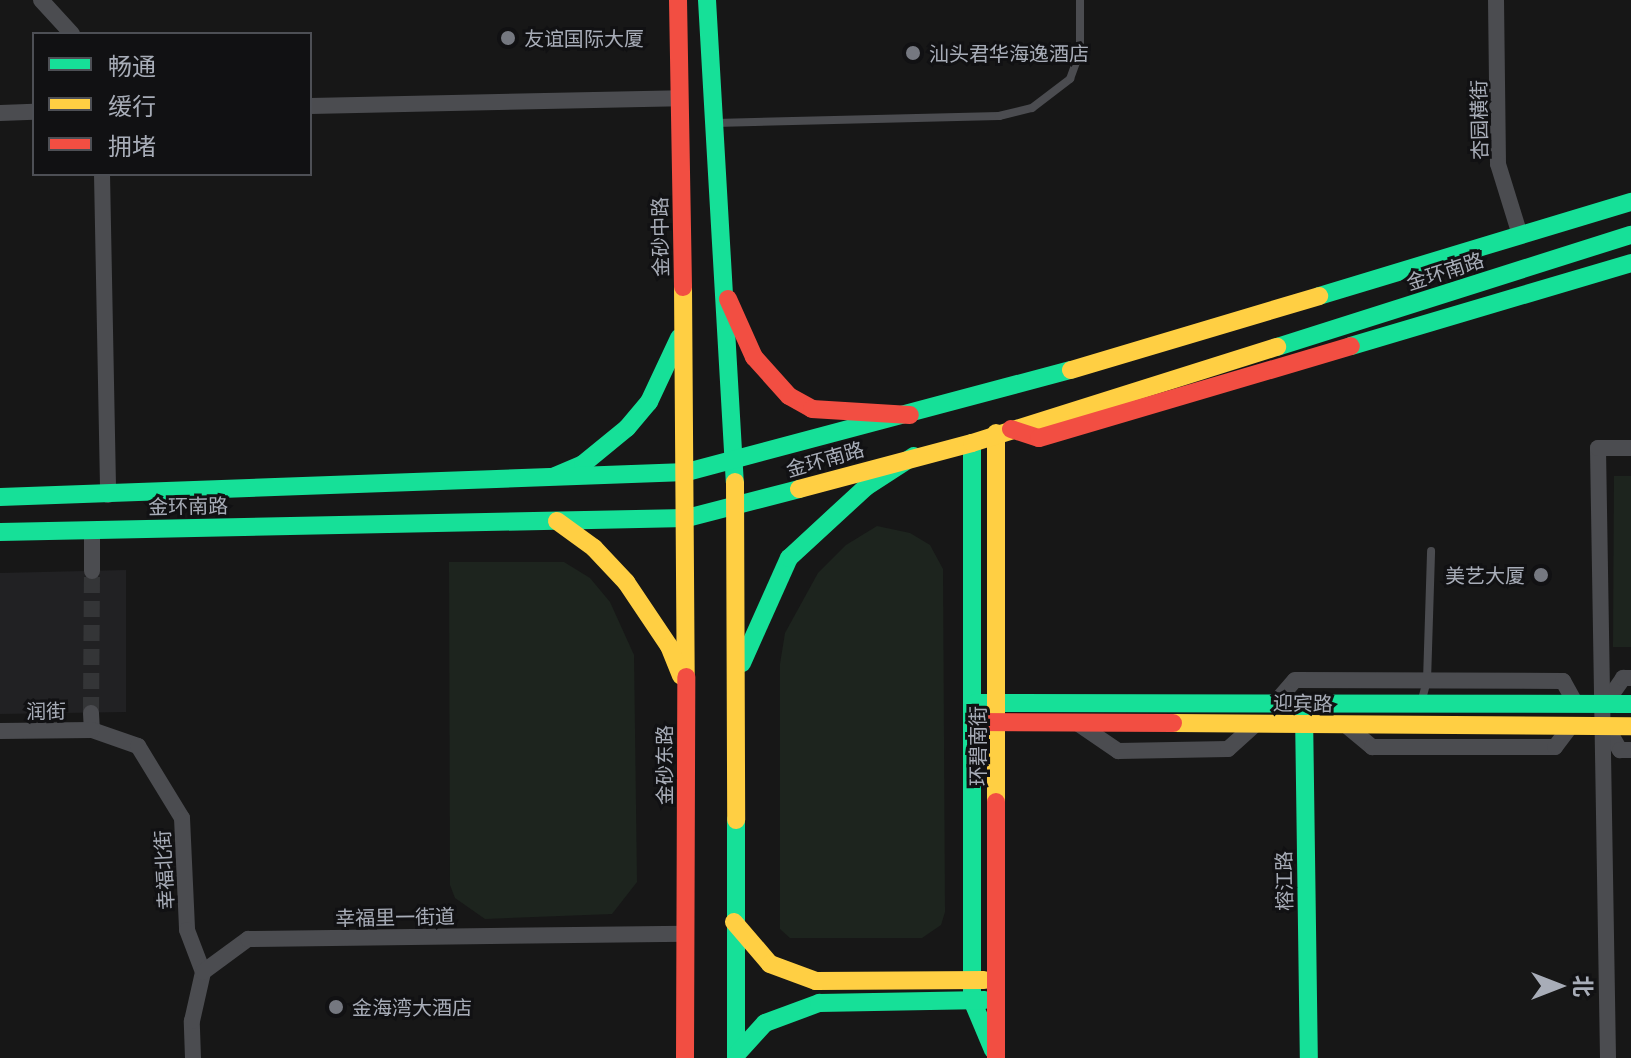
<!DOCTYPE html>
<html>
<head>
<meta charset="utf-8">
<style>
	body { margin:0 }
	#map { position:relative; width:1631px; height:1058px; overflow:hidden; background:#171717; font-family:Ubuntu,"Noto Sans SC",sans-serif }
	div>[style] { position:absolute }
	.built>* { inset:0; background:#212123 }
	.green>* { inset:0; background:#1d241e }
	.street-tunnel>* { height:16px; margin-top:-8px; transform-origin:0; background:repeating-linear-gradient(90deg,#343537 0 16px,transparent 0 24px) }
	.lane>* { height:8px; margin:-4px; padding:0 4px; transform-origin:4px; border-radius:4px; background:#4b4c50 }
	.street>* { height:16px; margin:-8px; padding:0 8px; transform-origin:8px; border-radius:8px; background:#4b4c50 }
	.fast>* { height:18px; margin:-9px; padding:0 9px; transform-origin:9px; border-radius:9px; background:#16e098 }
	.slow>* { height:18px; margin:-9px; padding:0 9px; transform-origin:9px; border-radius:9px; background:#ffcf43 }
	.jam>* { height:18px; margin:-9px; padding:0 9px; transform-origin:9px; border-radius:9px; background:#f24e42 }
	.dots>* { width:22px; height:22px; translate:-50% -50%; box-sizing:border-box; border:4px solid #111113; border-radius:50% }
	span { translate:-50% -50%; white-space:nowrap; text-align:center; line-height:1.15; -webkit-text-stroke:6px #111113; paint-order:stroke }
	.poi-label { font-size:20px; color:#a8adb8 }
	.left { translate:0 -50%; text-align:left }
	.right { translate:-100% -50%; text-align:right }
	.street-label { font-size:20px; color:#a8adb8 }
	.legend { position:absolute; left:32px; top:32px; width:280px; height:144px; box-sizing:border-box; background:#111113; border:2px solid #4d4f55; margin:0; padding:10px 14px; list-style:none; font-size:24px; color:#a8adb8 }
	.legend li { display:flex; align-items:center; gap:16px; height:40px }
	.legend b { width:40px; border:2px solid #4d4f55 }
	.north { position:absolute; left:1519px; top:946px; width:80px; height:80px; -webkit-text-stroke:6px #111113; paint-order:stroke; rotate:90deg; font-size:22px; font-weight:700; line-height:32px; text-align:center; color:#a8adb8 }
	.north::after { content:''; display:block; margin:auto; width:28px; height:36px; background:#a8adb8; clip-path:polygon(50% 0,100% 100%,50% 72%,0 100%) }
</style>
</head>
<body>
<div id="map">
	<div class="built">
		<i style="clip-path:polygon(126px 570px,126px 712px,0 714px,0 573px)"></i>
	</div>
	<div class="green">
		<i style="clip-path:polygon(1614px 476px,1631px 476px,1631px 647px,1613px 647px)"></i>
		<i style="clip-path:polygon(877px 526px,910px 533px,930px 545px,943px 569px,945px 912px,941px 925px,922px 938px,790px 938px,780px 929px,780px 664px,785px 633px,818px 573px,846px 545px)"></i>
		<i style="clip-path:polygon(449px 562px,564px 562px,590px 578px,610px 602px,634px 655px,637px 882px,612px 914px,485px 919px,455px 898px,450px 885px)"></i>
	</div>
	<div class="street-tunnel">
		<i style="left:91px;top:713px;width:142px;rotate:-89.6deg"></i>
	</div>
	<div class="lane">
		<i style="left:715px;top:123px;width:284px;rotate:-1.4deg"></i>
		<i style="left:999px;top:116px;width:34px;rotate:-14deg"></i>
		<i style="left:1032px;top:108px;width:48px;rotate:-37.3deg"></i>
		<i style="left:1070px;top:79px;width:30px;rotate:-70deg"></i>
		<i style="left:1080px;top:51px;width:51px;rotate:-90deg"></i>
		<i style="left:1421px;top:703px;width:23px;rotate:-75deg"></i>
		<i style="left:1427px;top:681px;width:130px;rotate:-88.2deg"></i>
	</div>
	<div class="street">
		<i style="left:41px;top:0;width:46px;rotate:47.6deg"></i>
		<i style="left:1496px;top:0;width:164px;rotate:89.3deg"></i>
		<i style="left:1498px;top:164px;width:74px;rotate:72.8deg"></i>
		<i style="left:310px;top:106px;width:370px;rotate:-1.2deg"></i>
		<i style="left:0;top:113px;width:34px;rotate:-2deg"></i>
		<i style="left:102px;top:174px;width:321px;rotate:88.9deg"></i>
		<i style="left:92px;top:530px;width:41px;rotate:90deg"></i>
		<i style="left:1275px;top:703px;width:30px;rotate:-49deg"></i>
		<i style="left:1295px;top:680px;width:268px;rotate:0.2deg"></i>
		<i style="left:1563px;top:681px;width:26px;rotate:61deg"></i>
		<i style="left:1605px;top:704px;width:32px;rotate:-55deg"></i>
		<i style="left:1623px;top:678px;width:8px"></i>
		<i style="left:91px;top:713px;width:17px;rotate:87deg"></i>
		<i style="left:92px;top:730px;width:49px;rotate:19.2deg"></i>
		<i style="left:138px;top:746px;width:84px;rotate:58.6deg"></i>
		<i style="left:182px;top:818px;width:112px;rotate:87.4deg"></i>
		<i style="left:187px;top:930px;width:45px;rotate:69.1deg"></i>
		<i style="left:1077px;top:723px;width:50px;rotate:34.3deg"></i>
		<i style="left:1118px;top:751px;width:110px;rotate:-1deg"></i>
		<i style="left:1228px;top:749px;width:38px;rotate:-42deg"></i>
		<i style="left:1347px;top:726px;width:33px;rotate:40deg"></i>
		<i style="left:1372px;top:747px;width:183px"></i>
		<i style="left:1555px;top:747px;width:26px;rotate:-53deg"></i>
		<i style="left:1606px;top:726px;width:28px;rotate:60deg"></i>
		<i style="left:1620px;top:750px;width:11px"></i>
		<i style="left:0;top:731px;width:92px;rotate:-0.6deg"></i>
		<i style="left:193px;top:1058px;width:37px;rotate:-92deg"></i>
		<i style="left:192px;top:1021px;width:50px;rotate:-77.3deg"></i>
		<i style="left:203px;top:972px;width:56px;rotate:-36.3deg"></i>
		<i style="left:248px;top:939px;width:438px;rotate:-0.7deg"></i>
		<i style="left:1608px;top:1058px;width:610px;rotate:-90.94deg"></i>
		<i style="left:1598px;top:448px;width:33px"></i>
	</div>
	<div class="fast">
		<i style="left:707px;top:0;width:483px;rotate:86.7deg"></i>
		<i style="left:1319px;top:296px;width:326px;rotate:-16.8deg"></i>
		<i style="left:1351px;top:346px;width:292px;rotate:-16.5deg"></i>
		<i style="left:1277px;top:347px;width:371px;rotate:-17.6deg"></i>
		<i style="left:972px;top:443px;width:557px;rotate:90deg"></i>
		<i style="left:972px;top:1000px;width:54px;rotate:67.2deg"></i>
		<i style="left:555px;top:476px;width:30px;rotate:-23deg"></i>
		<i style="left:583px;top:464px;width:57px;rotate:-39.3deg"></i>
		<i style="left:627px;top:428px;width:34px;rotate:-50deg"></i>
		<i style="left:649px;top:402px;width:71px;rotate:-64.9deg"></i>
		<i style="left:0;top:497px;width:687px;rotate:-2.08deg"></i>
		<i style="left:687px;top:472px;width:397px;rotate:-14.9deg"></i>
		<i style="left:0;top:532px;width:687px;rotate:-1.17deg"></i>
		<i style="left:687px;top:518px;width:116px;rotate:-14.5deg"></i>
		<i style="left:742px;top:663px;width:115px;rotate:-65.9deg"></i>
		<i style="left:789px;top:558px;width:105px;rotate:-42.7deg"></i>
		<i style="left:866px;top:487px;width:57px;rotate:-32.9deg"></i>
		<i style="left:975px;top:703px;width:656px;rotate:0.09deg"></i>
		<i style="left:1304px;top:712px;width:346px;rotate:89.2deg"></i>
		<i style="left:736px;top:820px;width:238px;rotate:90deg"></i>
		<i style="left:736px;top:1055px;width:43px;rotate:-47.8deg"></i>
		<i style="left:765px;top:1023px;width:58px;rotate:-20.3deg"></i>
		<i style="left:819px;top:1003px;width:166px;rotate:-1deg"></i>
	</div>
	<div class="slow">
		<i style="left:683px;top:287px;width:390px;rotate:89.6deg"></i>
		<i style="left:1071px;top:370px;width:259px;rotate:-16.6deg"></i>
		<i style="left:996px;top:433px;width:369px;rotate:90deg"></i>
		<i style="left:735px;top:482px;width:338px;rotate:89.8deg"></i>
		<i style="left:799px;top:489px;width:179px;rotate:-14.9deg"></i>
		<i style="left:972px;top:443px;width:320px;rotate:-17.5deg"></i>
		<i style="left:557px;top:521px;width:46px;rotate:36.1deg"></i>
		<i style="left:594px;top:548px;width:47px;rotate:46.7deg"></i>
		<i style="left:626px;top:582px;width:77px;rotate:56.1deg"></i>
		<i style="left:669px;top:646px;width:32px;rotate:68deg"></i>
		<i style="left:1173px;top:723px;width:458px;rotate:0.4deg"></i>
		<i style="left:734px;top:922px;width:55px;rotate:49.4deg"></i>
		<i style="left:770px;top:964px;width:49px;rotate:20.3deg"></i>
		<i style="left:816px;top:981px;width:168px;rotate:-0.3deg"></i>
	</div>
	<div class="jam">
		<i style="left:678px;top:0;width:287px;rotate:89deg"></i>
		<i style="left:728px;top:299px;width:64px;rotate:65.9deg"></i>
		<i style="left:754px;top:357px;width:52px;rotate:48.1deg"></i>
		<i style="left:789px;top:396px;width:26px;rotate:29deg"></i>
		<i style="left:812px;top:409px;width:98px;rotate:3.5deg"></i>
		<i style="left:1011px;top:429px;width:29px;rotate:18deg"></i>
		<i style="left:1039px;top:438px;width:325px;rotate:-16.4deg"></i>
		<i style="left:975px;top:722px;width:198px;rotate:0.3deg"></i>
		<i style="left:996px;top:802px;width:256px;rotate:90deg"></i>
		<i style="left:685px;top:1058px;width:381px;rotate:-89.8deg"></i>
	</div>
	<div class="dots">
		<i style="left:508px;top:38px;background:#757880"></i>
		<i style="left:913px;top:53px;background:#757880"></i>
		<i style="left:1541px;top:575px;background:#757880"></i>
		<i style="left:336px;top:1007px;background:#757880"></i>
	</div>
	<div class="poi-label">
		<span class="left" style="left:524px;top:38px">友谊国际大厦</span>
		<span class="left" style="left:929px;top:53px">汕头君华海逸酒店</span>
		<span class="right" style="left:1525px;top:575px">美艺大厦</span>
		<span class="left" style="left:352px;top:1007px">金海湾大酒店</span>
	</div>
	<div class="street-label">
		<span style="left:1479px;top:120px;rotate:-91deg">杏园横街</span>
		<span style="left:660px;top:237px;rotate:-91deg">金砂中路</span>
		<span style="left:1445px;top:271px;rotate:-18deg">金环南路</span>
		<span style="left:825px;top:459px;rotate:-16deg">金环南路</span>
		<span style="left:188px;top:506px;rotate:-1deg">金环南路</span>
		<span style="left:1303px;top:703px;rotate:1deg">迎宾路</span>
		<span style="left:46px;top:711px;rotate:-1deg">润街</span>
		<span style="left:977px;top:746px;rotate:-90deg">环碧南街</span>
		<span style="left:664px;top:765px;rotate:-90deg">金砂东路</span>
		<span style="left:164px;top:870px;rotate:-93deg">幸福北街</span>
		<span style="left:1284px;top:881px;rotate:-91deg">榕江路</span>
		<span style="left:395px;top:917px;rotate:-1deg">幸福里一街道</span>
	</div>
	<ul class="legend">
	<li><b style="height:10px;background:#16e098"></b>畅通</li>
	<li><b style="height:10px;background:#ffcf43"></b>缓行</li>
	<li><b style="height:10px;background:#f24e42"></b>拥堵</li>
	</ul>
	<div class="north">北</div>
</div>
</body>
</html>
